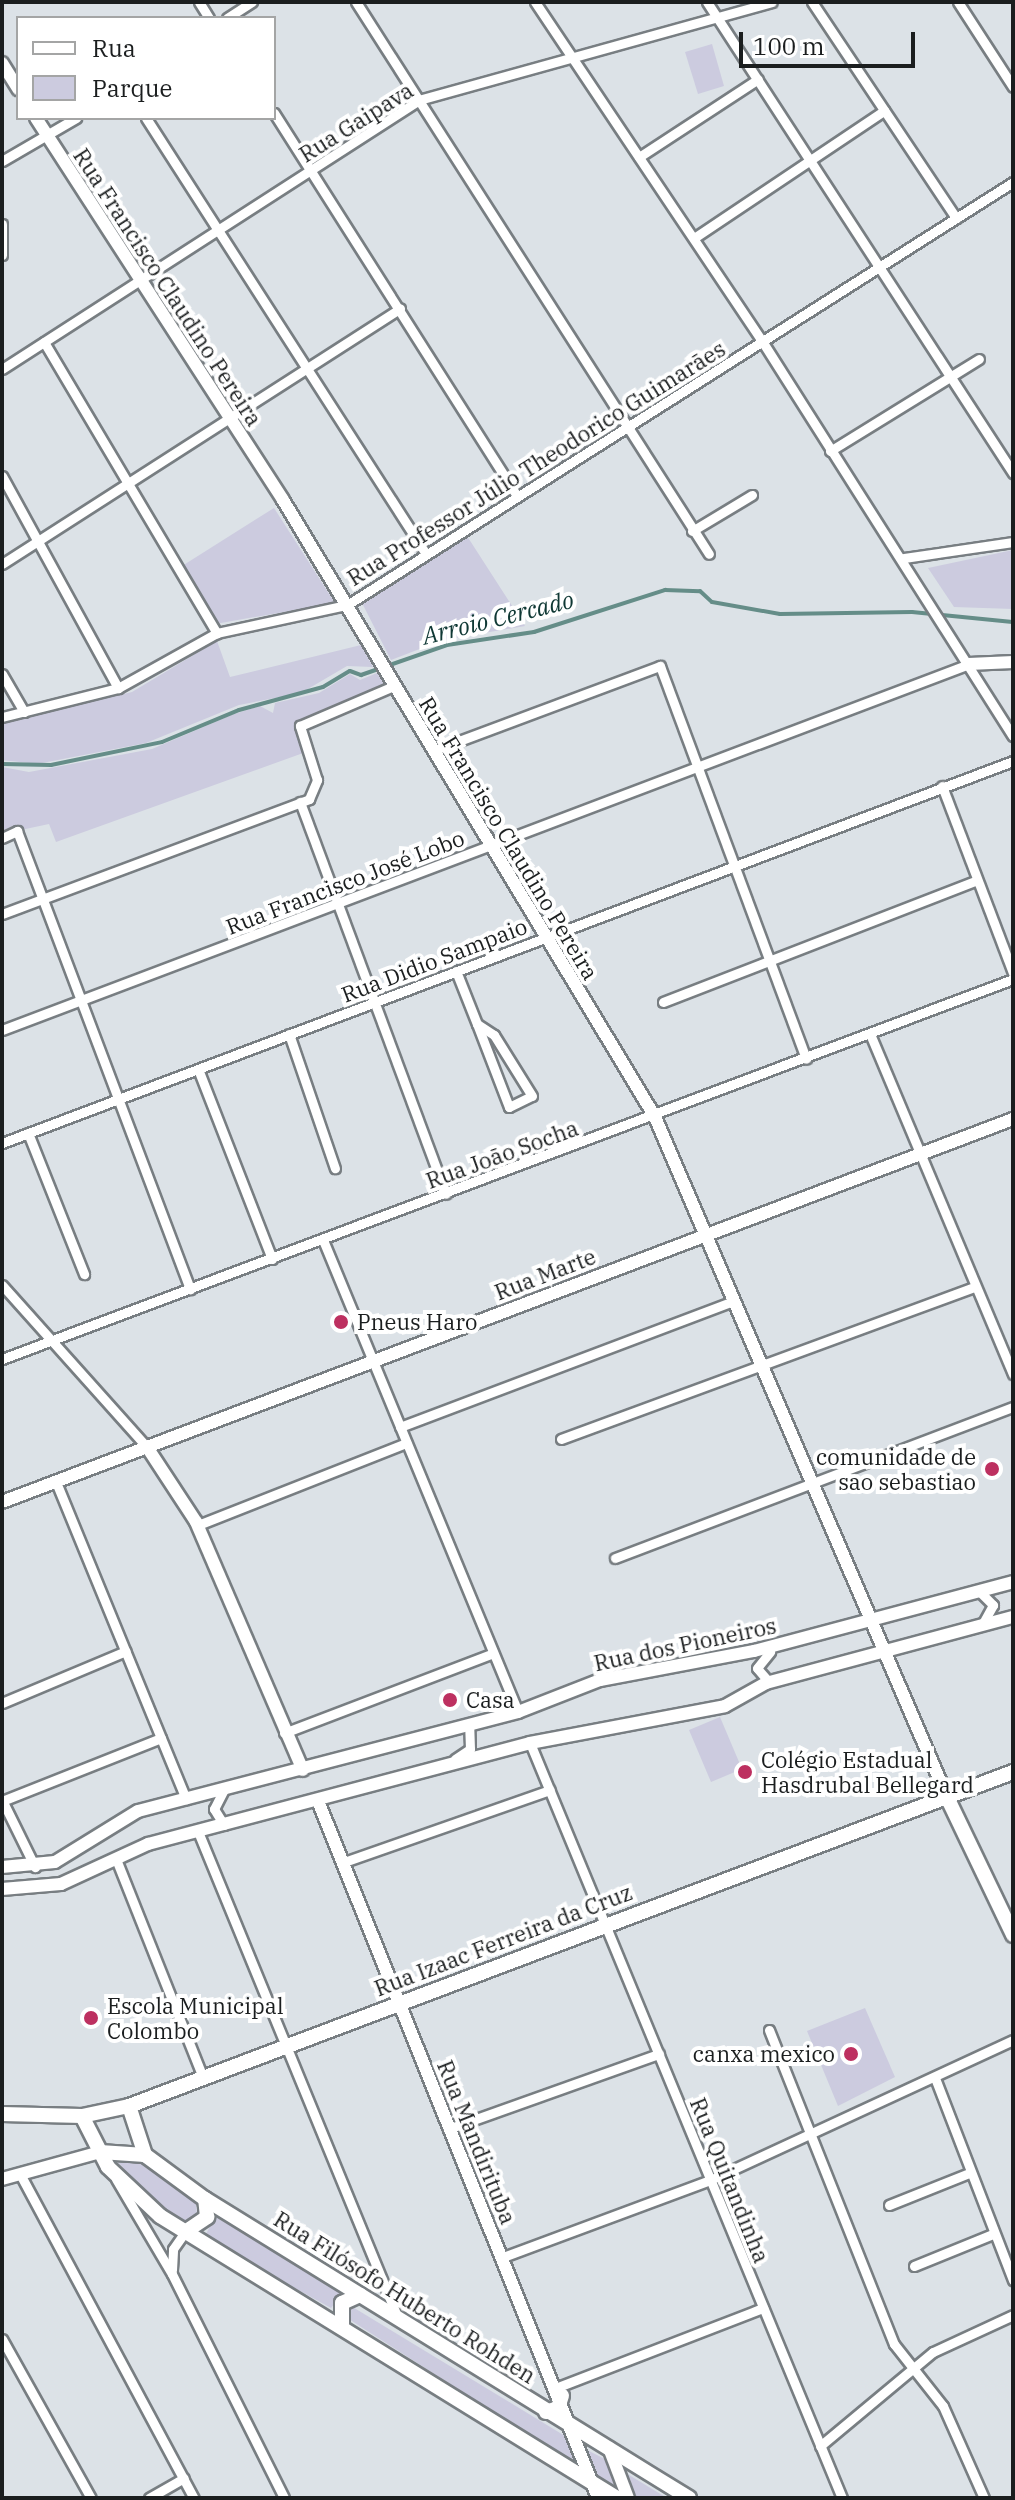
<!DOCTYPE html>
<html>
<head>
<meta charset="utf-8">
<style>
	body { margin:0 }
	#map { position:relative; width:1015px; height:2500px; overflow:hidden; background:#dce2e7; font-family:"IBM Plex Serif",serif }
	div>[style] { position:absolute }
	.green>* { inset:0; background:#cccbdf }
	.stream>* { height:4px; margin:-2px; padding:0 2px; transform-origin:2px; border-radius:2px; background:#658d88 }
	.roads { filter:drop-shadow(2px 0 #787e82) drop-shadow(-2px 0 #787e82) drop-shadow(0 2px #787e82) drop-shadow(0 -2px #787e82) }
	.minor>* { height:9px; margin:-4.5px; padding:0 4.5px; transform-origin:4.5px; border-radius:4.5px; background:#fff }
	.tertiary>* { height:12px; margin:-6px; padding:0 6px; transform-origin:6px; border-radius:6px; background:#fff }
	.secondary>* { height:14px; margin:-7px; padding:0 7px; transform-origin:7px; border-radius:7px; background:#fff }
	.dots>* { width:22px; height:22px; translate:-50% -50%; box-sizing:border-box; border:4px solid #fff; border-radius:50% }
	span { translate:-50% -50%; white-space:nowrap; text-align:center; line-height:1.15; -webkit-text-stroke:8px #fff; paint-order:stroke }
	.street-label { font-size:22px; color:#1b1e1f }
	.poi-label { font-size:22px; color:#1b1e1f }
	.left { translate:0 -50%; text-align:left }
	.right { translate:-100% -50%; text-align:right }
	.water-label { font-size:24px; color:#0f3834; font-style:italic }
	.frame { position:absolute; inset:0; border:4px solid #1b1e1f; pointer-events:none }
	.legend { position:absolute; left:16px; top:16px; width:260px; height:104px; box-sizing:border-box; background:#fff; border:2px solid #a4a5a5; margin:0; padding:10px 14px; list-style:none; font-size:24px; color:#1b1e1f }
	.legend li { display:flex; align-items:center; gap:16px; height:40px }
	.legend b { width:40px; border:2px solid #a4a5a5 }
	.scale { position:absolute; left:739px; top:32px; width:176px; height:36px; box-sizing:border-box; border:4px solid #1b1e1f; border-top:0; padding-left:10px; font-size:24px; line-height:28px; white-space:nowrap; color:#1b1e1f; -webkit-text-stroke:6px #fff; paint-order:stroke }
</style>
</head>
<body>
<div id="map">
	<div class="green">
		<i style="clip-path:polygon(712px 44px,724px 86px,698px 94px,685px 52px)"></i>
		<i style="clip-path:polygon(274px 508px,335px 603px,215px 624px,182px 566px)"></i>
		<i style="clip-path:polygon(467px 536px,525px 626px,443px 640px,391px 660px,361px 601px)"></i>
		<i style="clip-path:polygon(1013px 550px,1013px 609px,954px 607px,928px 568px)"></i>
		<i style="clip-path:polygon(217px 641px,230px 677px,361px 645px,373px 667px,347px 666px,301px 693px,239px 705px,146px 743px,37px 764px,2px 760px,2px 723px,132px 692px)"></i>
		<i style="clip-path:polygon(377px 673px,384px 683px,378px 687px,297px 725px,306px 752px,56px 842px,49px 824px,2px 834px,2px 767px,29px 772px,152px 749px,234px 714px,260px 706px,273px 713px,275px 703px,319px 693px,350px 674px,360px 680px)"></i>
		<i style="clip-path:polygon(720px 1717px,742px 1769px,711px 1782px,689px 1730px)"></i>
		<i style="clip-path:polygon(865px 2008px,895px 2077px,838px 2106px,807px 2031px)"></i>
		<i style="clip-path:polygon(123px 2150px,196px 2200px,197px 2218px,184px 2223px,153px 2200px,113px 2157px)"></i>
		<i style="clip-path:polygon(216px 2214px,343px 2293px,331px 2308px,204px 2238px)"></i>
		<i style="clip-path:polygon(351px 2306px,565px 2436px,576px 2465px,344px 2316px)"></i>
		<i style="clip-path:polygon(585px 2449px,605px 2459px,616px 2488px,595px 2475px)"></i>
		<i style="clip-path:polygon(624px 2472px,667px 2498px,632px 2498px)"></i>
	</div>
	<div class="stream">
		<i style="left:2px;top:764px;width:49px;rotate:1.2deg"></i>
		<i style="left:51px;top:765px;width:113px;rotate:-11.7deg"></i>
		<i style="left:162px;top:742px;width:83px;rotate:-22.6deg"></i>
		<i style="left:239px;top:710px;width:87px;rotate:-15.3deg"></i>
		<i style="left:323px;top:687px;width:31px;rotate:-31deg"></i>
		<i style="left:350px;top:671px;width:12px;rotate:20deg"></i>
		<i style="left:361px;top:675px;width:91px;rotate:-19.2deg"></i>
		<i style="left:447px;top:645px;width:88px;rotate:-8.5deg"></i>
		<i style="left:534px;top:632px;width:138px;rotate:-17.8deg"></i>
		<i style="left:665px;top:590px;width:35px;rotate:2deg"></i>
		<i style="left:700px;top:591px;width:16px;rotate:43deg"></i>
		<i style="left:712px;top:602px;width:69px;rotate:10deg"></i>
		<i style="left:780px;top:614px;width:132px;rotate:-0.9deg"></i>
		<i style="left:912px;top:612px;width:101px;rotate:5.7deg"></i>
	</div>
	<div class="roads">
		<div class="minor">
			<i style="left:199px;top:2px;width:19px;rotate:58deg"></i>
			<i style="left:356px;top:2px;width:655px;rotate:57.4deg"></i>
			<i style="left:535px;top:2px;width:408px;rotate:56.2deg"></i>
			<i style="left:762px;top:341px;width:468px;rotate:57.6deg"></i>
			<i style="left:707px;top:2px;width:562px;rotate:56.99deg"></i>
			<i style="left:812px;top:2px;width:260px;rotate:56.3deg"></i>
			<i style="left:958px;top:2px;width:101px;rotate:57.1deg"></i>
			<i style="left:227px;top:18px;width:30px;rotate:-33deg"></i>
			<i style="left:274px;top:113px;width:454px;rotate:57.6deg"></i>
			<i style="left:146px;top:118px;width:518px;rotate:57.29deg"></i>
			<i style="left:639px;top:157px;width:142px;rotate:-33.2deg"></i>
			<i style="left:2px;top:161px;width:86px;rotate:-30.2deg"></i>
			<i style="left:2px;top:224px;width:31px;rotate:90deg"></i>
			<i style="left:694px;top:238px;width:229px;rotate:-33.8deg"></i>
			<i style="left:44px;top:342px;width:339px;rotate:59.3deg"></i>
			<i style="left:2px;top:369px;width:496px;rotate:-32.8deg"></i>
			<i style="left:419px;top:100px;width:366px;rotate:-15.5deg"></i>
			<i style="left:830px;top:451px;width:175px;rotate:-31.7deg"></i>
			<i style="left:2px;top:476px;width:242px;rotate:61.3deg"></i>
			<i style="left:692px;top:531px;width:70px;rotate:-31deg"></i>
			<i style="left:904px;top:558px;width:110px;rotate:-8.4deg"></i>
			<i style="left:2px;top:564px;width:473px;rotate:-32.7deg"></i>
			<i style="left:2px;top:674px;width:44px;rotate:59.9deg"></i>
			<i style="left:2px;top:717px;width:120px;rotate:-14deg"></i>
			<i style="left:118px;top:688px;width:113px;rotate:-29.1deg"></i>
			<i style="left:217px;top:633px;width:133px;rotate:-12.2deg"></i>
			<i style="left:347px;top:605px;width:789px;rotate:-32.42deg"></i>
			<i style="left:435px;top:750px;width:240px;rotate:-20.5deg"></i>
			<i style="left:660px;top:666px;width:419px;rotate:69.6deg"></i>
			<i style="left:942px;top:786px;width:200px;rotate:69.2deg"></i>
			<i style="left:300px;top:802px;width:418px;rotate:69.6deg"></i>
			<i style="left:2px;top:838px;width:17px;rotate:-25deg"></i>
			<i style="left:17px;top:831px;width:490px;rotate:69.3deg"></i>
			<i style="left:2px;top:914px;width:328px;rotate:-20.5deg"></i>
			<i style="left:309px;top:799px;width:21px;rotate:-67deg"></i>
			<i style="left:317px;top:780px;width:57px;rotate:-107.5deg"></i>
			<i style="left:300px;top:726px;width:102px;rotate:-23.1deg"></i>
			<i style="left:456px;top:971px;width:57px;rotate:68.4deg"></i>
			<i style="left:477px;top:1024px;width:89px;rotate:68.9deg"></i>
			<i style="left:509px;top:1107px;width:25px;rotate:-26deg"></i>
			<i style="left:532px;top:1096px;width:72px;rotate:-121.9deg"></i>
			<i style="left:494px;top:1035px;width:20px;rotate:-147deg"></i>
			<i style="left:663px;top:1002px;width:337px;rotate:-21.2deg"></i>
			<i style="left:2px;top:1030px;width:1034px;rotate:-20.73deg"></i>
			<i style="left:289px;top:1034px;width:142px;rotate:71.1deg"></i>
			<i style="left:870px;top:1034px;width:369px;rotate:67.2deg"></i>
			<i style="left:198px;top:1069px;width:204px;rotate:68.7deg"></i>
			<i style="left:28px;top:1133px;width:152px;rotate:68.3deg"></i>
			<i style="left:2px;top:1143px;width:1081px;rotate:-20.7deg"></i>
			<i style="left:323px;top:1240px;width:511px;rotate:67.55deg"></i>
			<i style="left:2px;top:1285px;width:217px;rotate:48.2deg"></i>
			<i style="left:2px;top:1359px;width:1080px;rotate:-20.6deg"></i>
			<i style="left:400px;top:1427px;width:356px;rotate:-20.7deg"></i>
			<i style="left:561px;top:1439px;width:441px;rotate:-20.2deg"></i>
			<i style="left:56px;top:1482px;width:343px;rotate:67.7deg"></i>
			<i style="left:198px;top:1525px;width:224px;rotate:-21.5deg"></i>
			<i style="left:615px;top:1558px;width:426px;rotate:-20.8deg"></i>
			<i style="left:979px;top:1591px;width:20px;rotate:45deg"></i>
			<i style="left:993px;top:1605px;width:21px;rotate:119deg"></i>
			<i style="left:769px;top:1682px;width:18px;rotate:-131deg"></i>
			<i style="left:757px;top:1668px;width:21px;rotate:-51deg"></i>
			<i style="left:2px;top:1703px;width:134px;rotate:-22.8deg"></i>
			<i style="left:284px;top:1733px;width:224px;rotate:-20.9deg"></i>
			<i style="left:530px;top:1743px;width:817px;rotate:67.55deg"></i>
			<i style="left:455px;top:1759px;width:18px;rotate:-34deg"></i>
			<i style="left:470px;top:1749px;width:24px;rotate:-92deg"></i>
			<i style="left:2px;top:1800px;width:75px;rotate:63.8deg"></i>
			<i style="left:2px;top:1801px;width:171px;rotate:-21.6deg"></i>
			<i style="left:224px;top:1825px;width:19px;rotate:-122deg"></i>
			<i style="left:214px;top:1809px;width:22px;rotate:-63deg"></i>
			<i style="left:199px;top:1834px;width:521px;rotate:67.67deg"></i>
			<i style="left:116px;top:1859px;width:236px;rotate:68.3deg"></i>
			<i style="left:344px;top:1862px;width:218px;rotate:-19.3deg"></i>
			<i style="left:769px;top:2030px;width:338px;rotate:68.3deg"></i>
			<i style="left:894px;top:2344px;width:79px;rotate:51.7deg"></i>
			<i style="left:943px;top:2406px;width:101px;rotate:66deg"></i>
			<i style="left:935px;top:2078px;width:217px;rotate:68.9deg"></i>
			<i style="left:448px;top:2129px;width:224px;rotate:-19.6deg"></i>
			<i style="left:20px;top:2174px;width:368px;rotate:61.8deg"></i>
			<i style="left:116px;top:2179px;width:110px;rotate:59.5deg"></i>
			<i style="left:172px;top:2274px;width:250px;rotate:63.4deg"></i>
			<i style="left:889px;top:2205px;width:86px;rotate:-21.8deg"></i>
			<i style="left:503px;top:2257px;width:221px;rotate:-20.4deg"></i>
			<i style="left:710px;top:2180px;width:334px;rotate:-24.8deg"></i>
			<i style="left:914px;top:2266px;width:85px;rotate:-22.1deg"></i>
			<i style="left:172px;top:2270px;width:21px;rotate:-87deg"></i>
			<i style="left:173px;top:2249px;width:21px;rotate:-55deg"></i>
			<i style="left:2px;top:2339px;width:182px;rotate:60.8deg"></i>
			<i style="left:558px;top:2387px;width:220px;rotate:-21.1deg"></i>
			<i style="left:820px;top:2446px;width:147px;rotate:-39.8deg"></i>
			<i style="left:933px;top:2352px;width:88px;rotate:-24.8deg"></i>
			<i style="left:149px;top:2498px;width:40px;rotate:-29.7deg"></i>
		</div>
		<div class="tertiary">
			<i style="left:2px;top:63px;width:31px;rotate:58deg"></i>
			<i style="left:36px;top:118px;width:455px;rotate:57.1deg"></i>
			<i style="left:283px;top:500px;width:720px;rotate:58.91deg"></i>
			<i style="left:655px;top:1117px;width:740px;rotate:66.76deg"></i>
			<i style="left:969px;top:664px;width:44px;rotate:-2.6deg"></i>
			<i style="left:147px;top:1447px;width:90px;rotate:56.8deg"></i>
			<i style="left:196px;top:1522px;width:270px;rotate:66.7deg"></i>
			<i style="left:2px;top:1502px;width:1081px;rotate:-20.75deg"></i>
			<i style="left:318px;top:1801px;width:751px;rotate:68.11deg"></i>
			<i style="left:2px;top:1867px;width:53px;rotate:-5.4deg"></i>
			<i style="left:55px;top:1862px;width:97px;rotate:-31.6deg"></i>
			<i style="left:138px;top:1811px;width:393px;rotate:-14.6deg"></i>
			<i style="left:518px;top:1712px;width:88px;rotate:-21.3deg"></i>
			<i style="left:600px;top:1680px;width:157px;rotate:-10.7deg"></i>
			<i style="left:754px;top:1651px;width:268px;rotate:-14.9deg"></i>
			<i style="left:2px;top:1889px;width:59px;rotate:-4.8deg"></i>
			<i style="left:61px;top:1884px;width:96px;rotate:-24.7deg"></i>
			<i style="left:148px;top:1844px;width:395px;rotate:-14.8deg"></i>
			<i style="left:530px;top:1743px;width:198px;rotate:-10.7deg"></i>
			<i style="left:725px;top:1706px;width:47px;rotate:-29.3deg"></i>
			<i style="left:766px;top:1683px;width:256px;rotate:-15deg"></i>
			<i style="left:2px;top:2179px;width:102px;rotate:-15.4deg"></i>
			<i style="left:609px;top:2448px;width:53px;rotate:69.2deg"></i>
		</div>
		<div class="secondary">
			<i style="left:947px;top:1797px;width:153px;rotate:64.4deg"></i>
			<i style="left:129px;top:2106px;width:52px;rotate:71.9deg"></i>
			<i style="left:145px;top:2155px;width:74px;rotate:36.3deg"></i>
			<i style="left:205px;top:2199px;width:569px;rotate:31.71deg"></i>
			<i style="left:2px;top:2114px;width:80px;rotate:1.4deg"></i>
			<i style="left:82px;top:2116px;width:48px;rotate:-12deg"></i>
			<i style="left:129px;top:2106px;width:945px;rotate:-20.7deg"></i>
			<i style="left:82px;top:2116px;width:57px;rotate:63deg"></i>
			<i style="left:108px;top:2167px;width:71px;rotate:43.3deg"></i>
			<i style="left:160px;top:2216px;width:537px;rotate:31.68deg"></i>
			<i style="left:100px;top:2152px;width:45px;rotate:3.8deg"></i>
			<i style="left:185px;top:2232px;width:27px;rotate:-34deg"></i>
			<i style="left:207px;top:2217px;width:18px;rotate:-96deg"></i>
			<i style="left:342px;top:2324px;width:21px;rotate:-90deg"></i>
			<i style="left:342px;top:2303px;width:20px;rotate:-24deg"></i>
			<i style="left:546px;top:2412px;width:13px;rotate:-18deg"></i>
			<i style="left:558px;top:2408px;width:13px;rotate:-72deg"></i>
		</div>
	</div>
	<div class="dots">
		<i style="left:341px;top:1322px;background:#bd3060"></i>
		<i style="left:992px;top:1469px;background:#bd3060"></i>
		<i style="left:450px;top:1700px;background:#bd3060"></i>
		<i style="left:745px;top:1772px;background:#bd3060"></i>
		<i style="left:91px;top:2018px;background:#bd3060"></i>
		<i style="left:851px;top:2054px;background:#bd3060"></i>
	</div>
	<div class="street-label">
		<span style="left:356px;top:122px;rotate:-32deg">Rua Gaipava</span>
		<span style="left:168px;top:287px;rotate:57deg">Rua Francisco Claudino Pereira</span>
		<span style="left:536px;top:463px;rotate:-32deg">Rua Professor Júlio Theodorico Guimarães</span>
		<span style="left:509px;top:838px;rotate:59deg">Rua Francisco Claudino Pereira</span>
		<span style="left:345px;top:882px;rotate:-21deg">Rua Francisco José Lobo</span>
		<span style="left:434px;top:960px;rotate:-21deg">Rua Didio Sampaio</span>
		<span style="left:502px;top:1154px;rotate:-20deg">Rua João Socha</span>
		<span style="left:545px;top:1274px;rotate:-21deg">Rua Marte</span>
		<span style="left:685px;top:1644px;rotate:-12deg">Rua dos Pioneiros</span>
		<span style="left:503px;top:1940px;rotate:-21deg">Rua Izaac Ferreira da Cruz</span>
		<span style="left:477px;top:2142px;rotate:68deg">Rua Mandirituba</span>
		<span style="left:730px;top:2180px;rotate:68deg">Rua Quitandinha</span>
		<span style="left:405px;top:2297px;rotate:32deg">Rua Filósofo Huberto Rohden</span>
	</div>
	<div class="poi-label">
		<span class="left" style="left:357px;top:1322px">Pneus Haro</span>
		<span class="right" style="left:976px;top:1469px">comunidade de<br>sao sebastiao</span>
		<span class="left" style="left:466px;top:1700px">Casa</span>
		<span class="left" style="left:761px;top:1772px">Colégio Estadual<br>Hasdrubal Bellegard</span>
		<span class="left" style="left:107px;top:2018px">Escola Municipal<br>Colombo</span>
		<span class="right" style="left:835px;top:2054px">canxa mexico</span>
	</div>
	<div class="water-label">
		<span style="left:498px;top:618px;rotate:-14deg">Arroio Cercado</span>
	</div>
	<div class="frame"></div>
	<ul class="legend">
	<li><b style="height:10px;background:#fff"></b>Rua</li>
	<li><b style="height:22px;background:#cccbdf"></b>Parque</li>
	</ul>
	<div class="scale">100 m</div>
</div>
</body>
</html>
